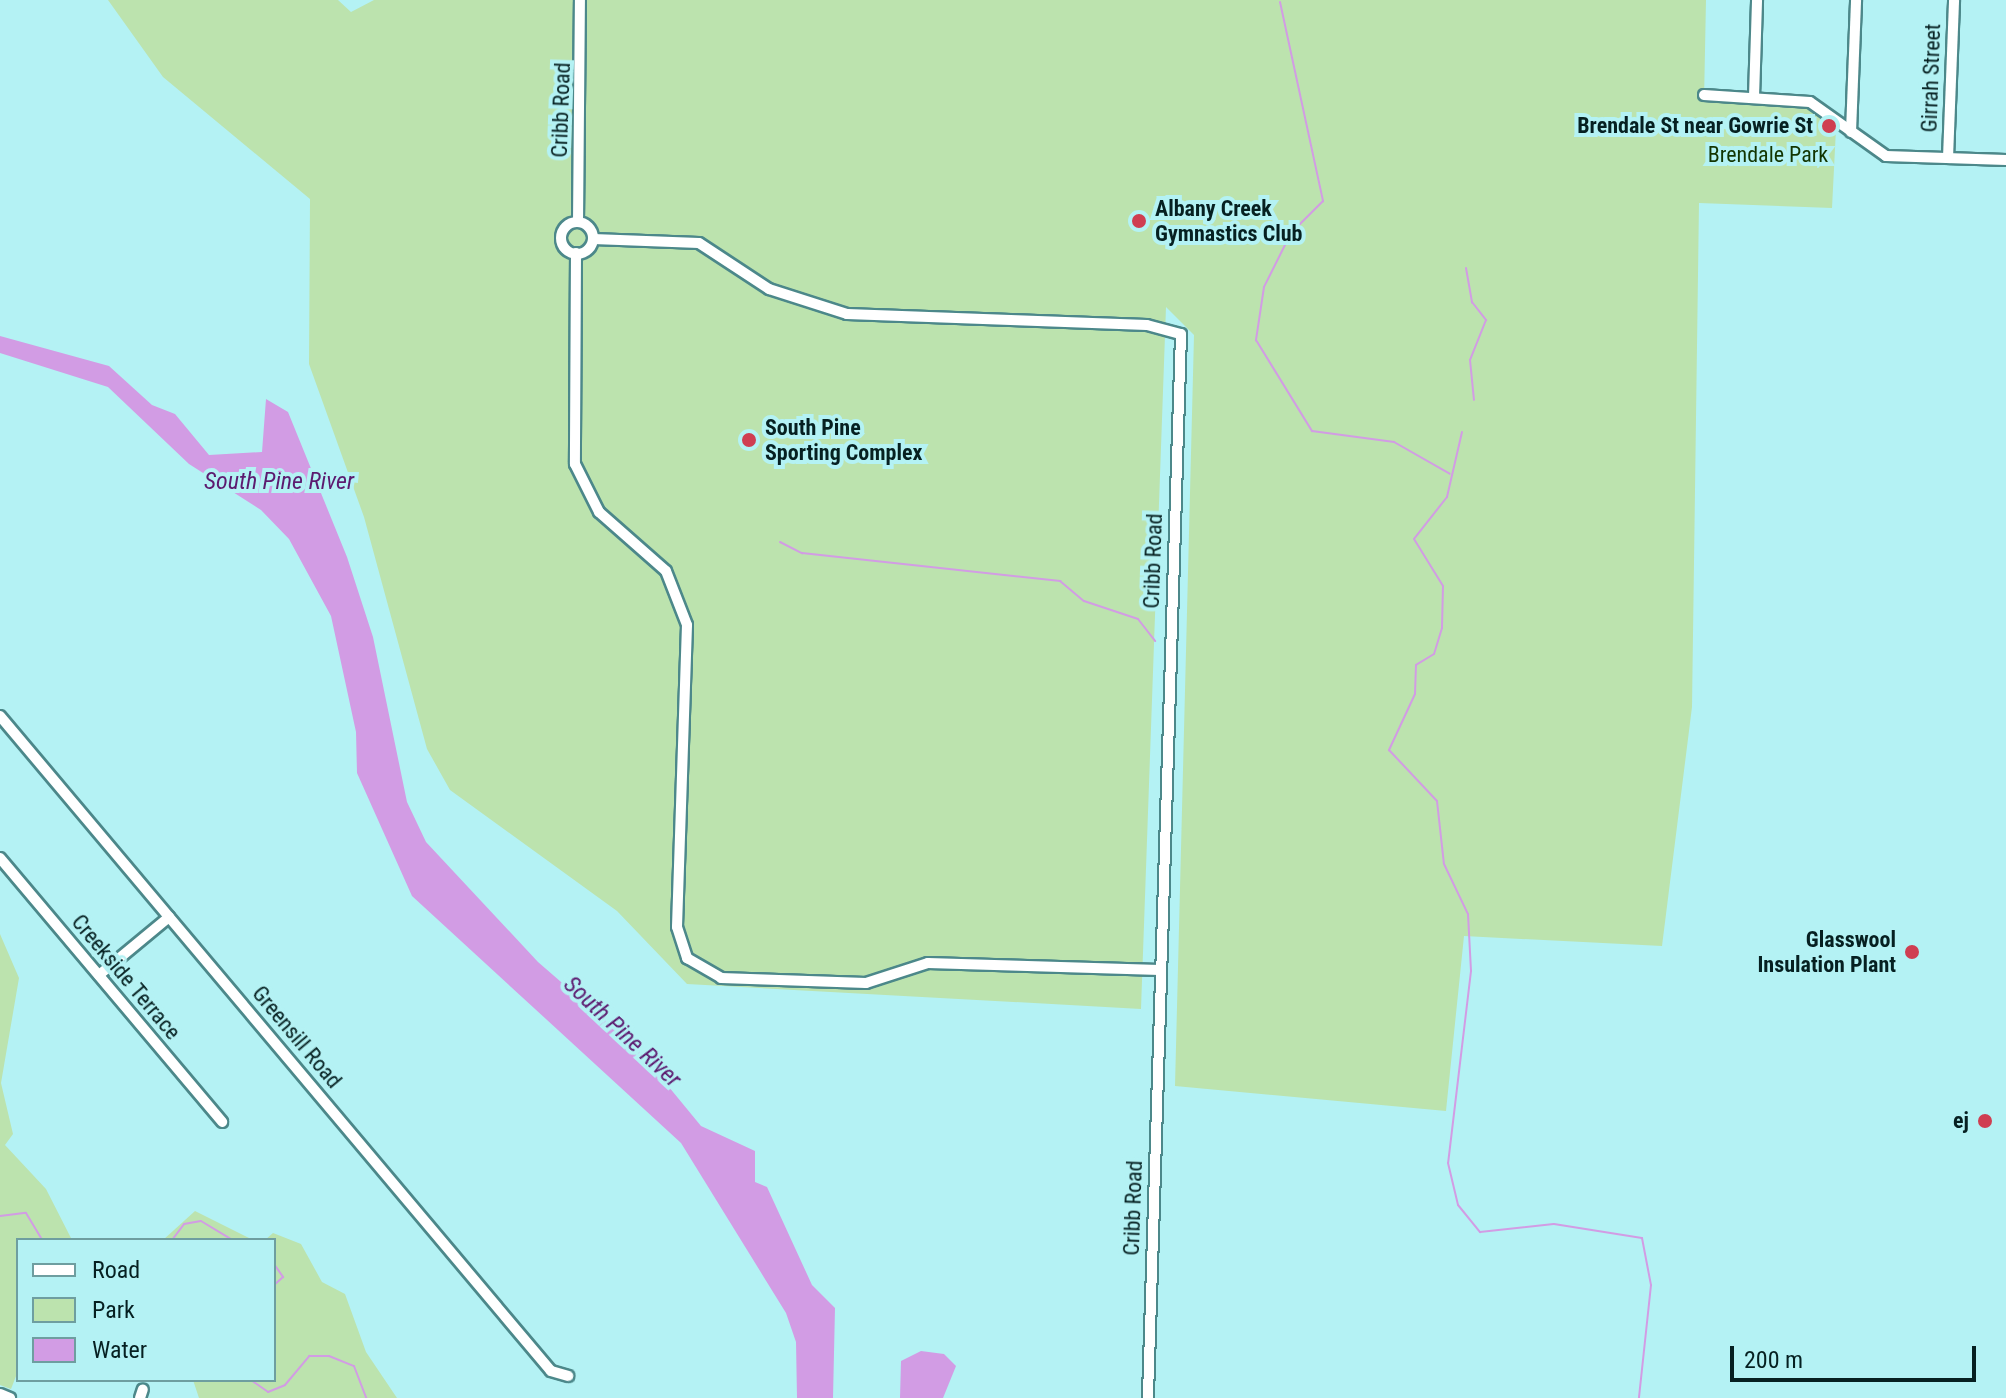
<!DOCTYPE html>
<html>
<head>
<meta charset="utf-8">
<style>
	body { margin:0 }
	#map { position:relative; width:2006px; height:1398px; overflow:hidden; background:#b4f2f4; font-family:"Roboto Condensed",sans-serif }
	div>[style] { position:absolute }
	.green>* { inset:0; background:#bce3ae }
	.water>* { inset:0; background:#d29ce4 }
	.stream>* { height:2px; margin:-1px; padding:0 1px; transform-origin:1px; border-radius:1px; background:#d29ce4 }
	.roads { filter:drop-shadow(2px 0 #4c888a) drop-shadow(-2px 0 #4c888a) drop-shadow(0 2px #4c888a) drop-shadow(0 -2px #4c888a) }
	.minor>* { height:10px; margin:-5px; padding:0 5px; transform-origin:5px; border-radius:5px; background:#fff }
	.minor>.ring { margin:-5px; padding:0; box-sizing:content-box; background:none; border:10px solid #fff; border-radius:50% }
	.dots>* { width:22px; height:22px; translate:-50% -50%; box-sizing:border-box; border:4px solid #b4f2f4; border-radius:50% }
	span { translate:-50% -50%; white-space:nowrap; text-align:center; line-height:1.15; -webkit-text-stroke:8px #b4f2f4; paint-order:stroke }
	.street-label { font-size:22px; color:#062021 }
	.poi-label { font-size:22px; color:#062021; font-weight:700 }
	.right { translate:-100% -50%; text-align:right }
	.left { translate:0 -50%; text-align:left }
	.park-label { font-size:22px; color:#123502 }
	.water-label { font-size:24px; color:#5c1a6f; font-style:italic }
	.legend { position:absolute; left:16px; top:1238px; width:260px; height:144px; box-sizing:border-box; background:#b4f2f4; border:2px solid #6e9ea0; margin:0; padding:10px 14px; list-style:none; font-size:24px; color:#062021 }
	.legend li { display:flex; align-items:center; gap:16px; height:40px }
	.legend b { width:40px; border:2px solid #6e9ea0 }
	.scale { position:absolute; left:1730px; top:1346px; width:246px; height:36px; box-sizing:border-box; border:4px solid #062021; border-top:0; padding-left:10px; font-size:24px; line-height:28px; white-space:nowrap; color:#062021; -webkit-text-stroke:6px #b4f2f4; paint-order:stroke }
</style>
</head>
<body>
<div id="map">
	<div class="green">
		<i style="clip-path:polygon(108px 0,338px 0,351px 12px,374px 0,1706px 0,1704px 101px,1802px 105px,1836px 129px,1832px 208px,1699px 203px,1692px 707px,1662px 946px,1464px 936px,1446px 1111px,1175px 1086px,1194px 335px,1166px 307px,1141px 1009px,687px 984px,617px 911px,450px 790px,427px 749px,364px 517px,309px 364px,310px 199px,163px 77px)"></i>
		<i style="clip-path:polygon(0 934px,19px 978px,1px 1083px,13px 1134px,5px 1145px,46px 1189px,72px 1240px,18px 1240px,18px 1371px,11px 1389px,0 1385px)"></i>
		<i style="clip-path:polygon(195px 1211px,253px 1240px,163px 1240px)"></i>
		<i style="clip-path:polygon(273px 1233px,301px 1244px,322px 1282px,345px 1294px,366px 1352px,397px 1398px,199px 1398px,193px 1380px,274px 1380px,274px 1240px,265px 1240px)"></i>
	</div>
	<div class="water">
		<i style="clip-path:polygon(0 336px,109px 366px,152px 405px,175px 414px,209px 455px,262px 452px,266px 399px,288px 412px,347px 557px,373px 637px,407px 802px,426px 842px,538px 962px,636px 1047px,701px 1126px,755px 1151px,755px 1182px,767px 1187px,812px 1285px,835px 1308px,833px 1398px,797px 1398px,796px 1342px,786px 1313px,681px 1143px,412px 896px,357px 773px,356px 732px,331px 616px,289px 539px,261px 510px,189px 464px,108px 387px,0 353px)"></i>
		<i style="clip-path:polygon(921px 1351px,944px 1354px,956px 1366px,943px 1398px,900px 1398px,901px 1361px)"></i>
	</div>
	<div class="stream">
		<i style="left:1280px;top:2px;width:204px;rotate:77.8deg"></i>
		<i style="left:1323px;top:201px;width:45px;rotate:135deg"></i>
		<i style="left:1291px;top:233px;width:60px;rotate:116.6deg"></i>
		<i style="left:1264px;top:287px;width:54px;rotate:98.6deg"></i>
		<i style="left:1256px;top:340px;width:107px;rotate:58.4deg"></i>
		<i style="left:1312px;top:431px;width:83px;rotate:7.6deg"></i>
		<i style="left:1394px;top:442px;width:64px;rotate:29.7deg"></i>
		<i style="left:1466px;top:268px;width:35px;rotate:80deg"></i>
		<i style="left:1472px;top:302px;width:23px;rotate:52deg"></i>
		<i style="left:1486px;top:320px;width:43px;rotate:111.8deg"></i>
		<i style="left:1470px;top:360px;width:40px;rotate:84.3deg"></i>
		<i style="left:1462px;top:432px;width:67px;rotate:103deg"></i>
		<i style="left:1447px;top:497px;width:53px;rotate:128.2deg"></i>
		<i style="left:1414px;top:539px;width:55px;rotate:58.3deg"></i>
		<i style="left:1443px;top:586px;width:42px;rotate:91.4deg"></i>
		<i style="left:1442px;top:628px;width:27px;rotate:107deg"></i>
		<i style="left:1434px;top:654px;width:21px;rotate:149deg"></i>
		<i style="left:1416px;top:665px;width:29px;rotate:92deg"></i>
		<i style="left:1415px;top:694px;width:62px;rotate:114.9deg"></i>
		<i style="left:1389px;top:750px;width:70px;rotate:46.7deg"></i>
		<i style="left:1437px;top:801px;width:63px;rotate:83.7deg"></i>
		<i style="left:1444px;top:864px;width:55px;rotate:64.4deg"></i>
		<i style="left:1468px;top:914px;width:57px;rotate:87deg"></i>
		<i style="left:1471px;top:971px;width:193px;rotate:96.8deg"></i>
		<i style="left:1448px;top:1163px;width:43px;rotate:76.6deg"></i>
		<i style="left:1458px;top:1205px;width:35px;rotate:51deg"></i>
		<i style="left:1480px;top:1232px;width:74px;rotate:-6.2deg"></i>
		<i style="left:1554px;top:1224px;width:89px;rotate:9deg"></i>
		<i style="left:1642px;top:1238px;width:48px;rotate:79.2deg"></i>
		<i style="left:1651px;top:1285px;width:114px;rotate:96.1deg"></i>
		<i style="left:780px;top:542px;width:25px;rotate:27deg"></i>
		<i style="left:802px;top:553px;width:260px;rotate:6.2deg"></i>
		<i style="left:1060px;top:581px;width:31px;rotate:40deg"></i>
		<i style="left:1084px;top:601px;width:57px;rotate:18.4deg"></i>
		<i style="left:1138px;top:619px;width:28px;rotate:52deg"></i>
		<i style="left:0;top:1216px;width:26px;rotate:-7deg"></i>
		<i style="left:26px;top:1213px;width:31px;rotate:59deg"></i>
		<i style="left:172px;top:1240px;width:20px;rotate:-53deg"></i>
		<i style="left:184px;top:1224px;width:17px;rotate:-10deg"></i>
		<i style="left:201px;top:1221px;width:37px;rotate:31deg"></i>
		<i style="left:274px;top:1264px;width:16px;rotate:55deg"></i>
		<i style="left:283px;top:1277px;width:12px;rotate:138deg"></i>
		<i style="left:251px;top:1380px;width:21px;rotate:35deg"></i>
		<i style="left:268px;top:1392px;width:18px;rotate:-22deg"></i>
		<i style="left:285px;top:1385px;width:38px;rotate:-50deg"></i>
		<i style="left:309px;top:1356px;width:20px"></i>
		<i style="left:329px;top:1356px;width:27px;rotate:22deg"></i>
		<i style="left:354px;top:1366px;width:34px;rotate:69deg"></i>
	</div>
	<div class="roads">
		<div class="minor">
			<i style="left:1704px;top:95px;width:106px;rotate:3.8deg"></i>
			<i style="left:1810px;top:102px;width:93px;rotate:35.4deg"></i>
			<i style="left:1886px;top:156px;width:120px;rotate:1.9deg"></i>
			<i style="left:1754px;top:97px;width:97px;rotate:-88.2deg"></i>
			<i style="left:1851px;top:132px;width:132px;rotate:-87.8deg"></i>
			<i style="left:1948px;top:158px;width:158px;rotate:-87.8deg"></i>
			<i style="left:578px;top:222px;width:222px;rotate:-89.5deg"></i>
			<i class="ring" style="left:561px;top:222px;width:22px;height:22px"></i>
			<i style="left:593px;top:239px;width:106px;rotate:2.2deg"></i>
			<i style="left:699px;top:243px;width:84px;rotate:33.3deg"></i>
			<i style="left:769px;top:289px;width:82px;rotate:17.8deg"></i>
			<i style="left:847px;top:314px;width:300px;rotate:2.1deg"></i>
			<i style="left:1147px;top:325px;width:35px;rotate:15deg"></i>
			<i style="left:1181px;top:334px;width:1065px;rotate:91.78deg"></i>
			<i style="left:576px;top:253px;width:211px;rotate:90.3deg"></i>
			<i style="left:575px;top:464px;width:54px;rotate:63.4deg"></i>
			<i style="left:599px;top:512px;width:89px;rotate:41.4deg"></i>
			<i style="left:666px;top:571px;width:58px;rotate:68.7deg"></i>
			<i style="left:687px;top:625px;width:302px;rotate:91.9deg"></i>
			<i style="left:677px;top:927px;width:33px;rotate:72deg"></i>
			<i style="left:687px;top:958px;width:39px;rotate:30deg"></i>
			<i style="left:721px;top:978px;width:145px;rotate:2deg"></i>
			<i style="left:866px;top:983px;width:65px;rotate:-17.9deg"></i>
			<i style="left:928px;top:963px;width:232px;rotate:1.7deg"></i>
			<i style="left:0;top:716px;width:856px;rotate:49.93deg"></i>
			<i style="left:551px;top:1371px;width:18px;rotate:16deg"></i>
			<i style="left:0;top:858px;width:345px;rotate:49.9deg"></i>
			<i style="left:99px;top:975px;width:91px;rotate:-39.6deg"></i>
			<i style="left:0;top:1394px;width:11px;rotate:22deg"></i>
			<i style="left:140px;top:1398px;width:9px;rotate:-72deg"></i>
		</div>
	</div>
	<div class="dots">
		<i style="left:1829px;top:126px;background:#cf3e51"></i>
		<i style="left:1139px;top:221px;background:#cf3e51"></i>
		<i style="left:749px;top:440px;background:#cf3e51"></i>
		<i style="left:1912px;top:952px;background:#cf3e51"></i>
		<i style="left:1985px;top:1121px;background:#cf3e51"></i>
	</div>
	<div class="street-label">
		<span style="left:1931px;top:78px;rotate:-88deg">Girrah Street</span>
		<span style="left:561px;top:110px;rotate:-88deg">Cribb Road</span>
		<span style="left:1153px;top:561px;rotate:-88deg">Cribb Road</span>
		<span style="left:126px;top:977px;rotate:50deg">Creekside Terrace</span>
		<span style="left:297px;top:1037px;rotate:50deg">Greensill Road</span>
		<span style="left:1133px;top:1208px;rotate:-88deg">Cribb Road</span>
	</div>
	<div class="poi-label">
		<span class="right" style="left:1813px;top:126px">Brendale St near Gowrie St</span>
		<span class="left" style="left:1155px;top:221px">Albany Creek<br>Gymnastics Club</span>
		<span class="left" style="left:765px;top:440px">South Pine<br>Sporting Complex</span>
		<span class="right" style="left:1896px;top:952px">Glasswool<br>Insulation Plant</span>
		<span class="right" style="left:1969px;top:1121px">ej</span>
	</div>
	<div class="park-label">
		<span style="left:1768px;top:155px">Brendale Park</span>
	</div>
	<div class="water-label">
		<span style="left:279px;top:482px">South Pine River</span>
		<span style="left:622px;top:1032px;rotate:43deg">South Pine River</span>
	</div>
	<ul class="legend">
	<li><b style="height:10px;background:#fff"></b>Road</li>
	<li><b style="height:22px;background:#bce3ae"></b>Park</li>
	<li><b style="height:22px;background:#d29ce4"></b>Water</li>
	</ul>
	<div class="scale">200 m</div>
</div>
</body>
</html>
